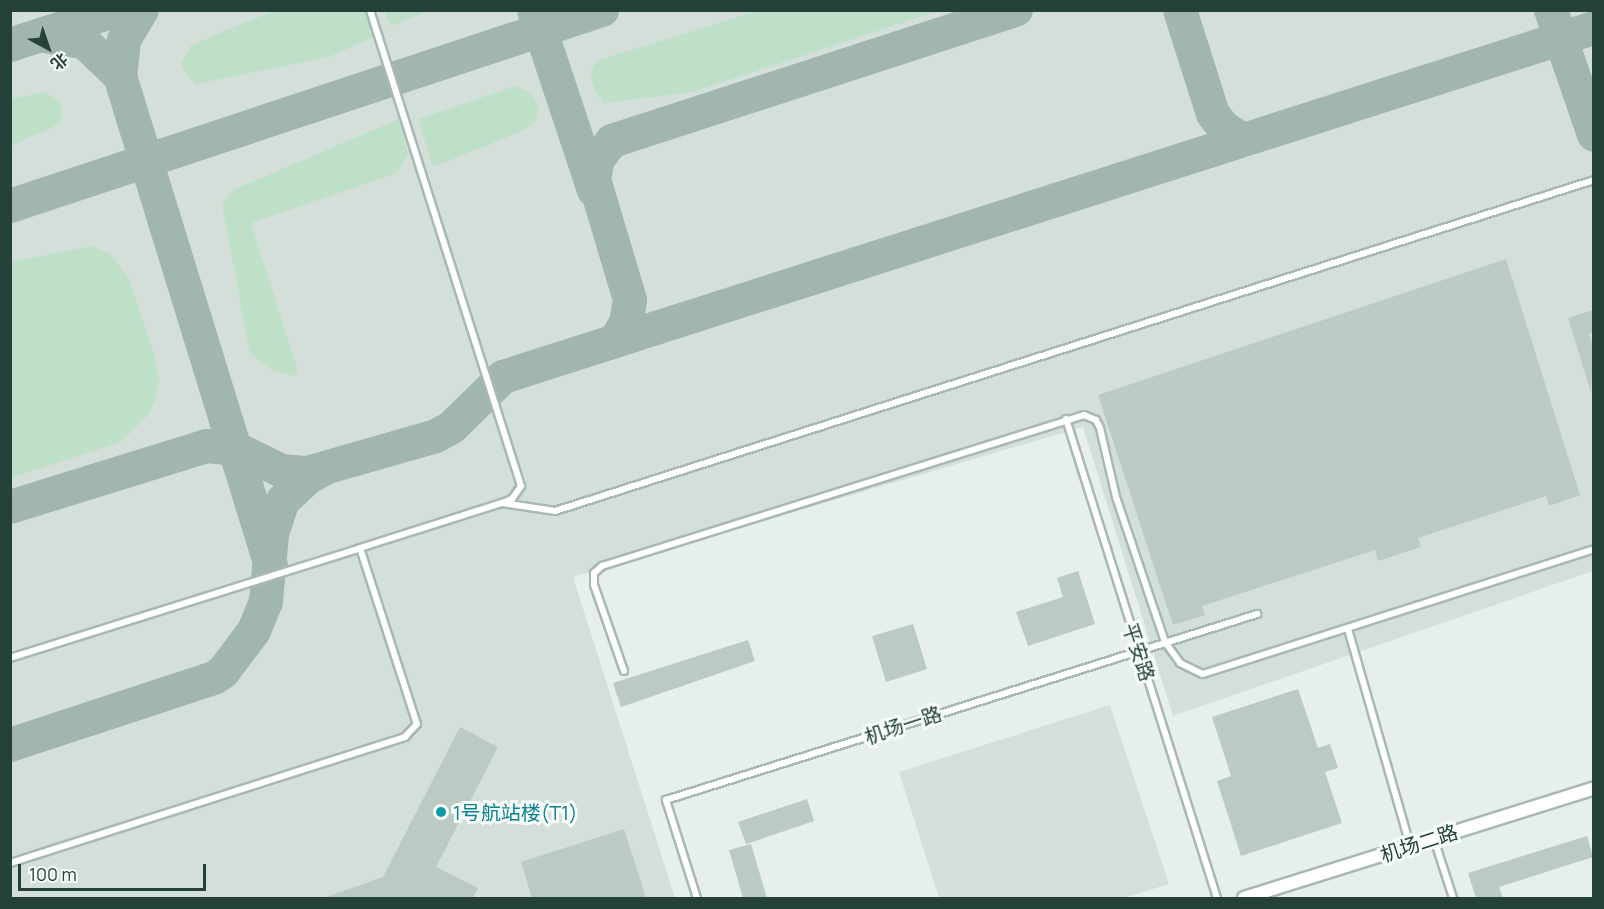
<!DOCTYPE html>
<html>
<head>
<meta charset="utf-8">
<style>
	body { margin:0 }
	#map { position:relative; width:1604px; height:909px; overflow:hidden; background:#e6efeb; font-family:Manrope,"Noto Sans SC",sans-serif }
	div>[style] { position:absolute }
	.built>* { inset:0; background:#d4dfda }
	.green>* { inset:0; background:#bfe0c8 }
	.taxiway>* { height:34px; margin:-17px; padding:0 17px; transform-origin:17px; border-radius:17px; background:#a2b6b0 }
	.building>* { inset:0; background:#bbcac4 }
	.roads { filter:drop-shadow(2px 0 #a8b8b2) drop-shadow(-2px 0 #a8b8b2) drop-shadow(0 2px #a8b8b2) drop-shadow(0 -2px #a8b8b2) }
	.lane>* { height:6px; margin:-3px; padding:0 3px; transform-origin:3px; border-radius:3px; background:#fff }
	.street>* { height:12px; margin:-6px; padding:0 6px; transform-origin:6px; border-radius:6px; background:#fff }
	.dots>* { width:16px; height:16px; translate:-50% -50%; box-sizing:border-box; border:3px solid #f7fbf9; border-radius:50% }
	span { translate:-50% -50%; white-space:nowrap; text-align:center; line-height:1.15; -webkit-text-stroke:6px #f7fbf9; paint-order:stroke }
	.street-label { font-size:20px; color:#24423a }
	.culture-label { font-size:20px; color:#0d838f }
	.left { translate:0 -50%; text-align:left }
	.frame { position:absolute; inset:0; border:12px solid #24423a; pointer-events:none }
	.north { position:absolute; left:18px; top:18px; width:60px; height:60px; -webkit-text-stroke:4px #f7fbf9; paint-order:stroke; rotate:140deg; font-size:16px; font-weight:700; line-height:24px; text-align:center; color:#24423a }
	.north::after { content:''; display:block; margin:auto; width:21px; height:27px; background:#24423a; clip-path:polygon(50% 0,100% 100%,50% 72%,0 100%) }
	.scale { position:absolute; left:18px; top:864px; width:188px; height:27px; box-sizing:border-box; border:3px solid #24423a; border-top:0; padding-left:8px; font-size:18px; line-height:21px; white-space:nowrap; color:#24423a; -webkit-text-stroke:4px #f7fbf9; paint-order:stroke }
</style>
</head>
<body>
<div id="map">
	<div class="built">
		<i style="clip-path:polygon(10px 11px,1593px 11px,1593px 571px,1173px 716px,1083px 427px,573px 577px,675px 898px,11px 898px)"></i>
		<i style="clip-path:polygon(1110px 705px,1169px 884px,1124px 898px,939px 898px,899px 772px)"></i>
	</div>
	<div class="green">
		<i style="clip-path:polygon(273px 11px,366px 11px,378px 35px,329px 57px,196px 84px,187px 75px,181px 63px,191px 45px)"></i>
		<i style="clip-path:polygon(384px 11px,429px 11px,391px 26px)"></i>
		<i style="clip-path:polygon(757px 11px,938px 11px,693px 92px,604px 103px,596px 93px,590px 74px,596px 61px)"></i>
		<i style="clip-path:polygon(516px 86px,530px 93px,539px 107px,535px 122px,525px 130px,433px 167px,418px 119px)"></i>
		<i style="clip-path:polygon(44px 92px,59px 101px,63px 112px,59px 124px,11px 146px,11px 99px)"></i>
		<i style="clip-path:polygon(399px 119px,408px 154px,397px 173px,251px 223px,299px 374px,291px 376px,272px 370px,250px 354px,222px 204px,235px 189px)"></i>
		<i style="clip-path:polygon(91px 246px,110px 254px,130px 281px,155px 357px,159px 384px,155px 401px,149px 414px,121px 442px,11px 478px,11px 262px)"></i>
	</div>
	<div class="taxiway">
		<i style="left:142px;top:10px;width:35px;rotate:121deg"></i>
		<i style="left:124px;top:40px;width:36px;rotate:96deg"></i>
		<i style="left:120px;top:76px;width:513px;rotate:72.87deg"></i>
		<i style="left:534px;top:10px;width:190px;rotate:71.6deg"></i>
		<i style="left:1180px;top:10px;width:109px;rotate:72.4deg"></i>
		<i style="left:1213px;top:114px;width:18px;rotate:52deg"></i>
		<i style="left:1224px;top:128px;width:22px;rotate:32deg"></i>
		<i style="left:1551px;top:10px;width:132px;rotate:71deg"></i>
		<i style="left:45px;top:36px;width:39px;rotate:9deg"></i>
		<i style="left:84px;top:42px;width:50px;rotate:43.4deg"></i>
		<i style="left:10px;top:45px;width:113px;rotate:-18.1deg"></i>
		<i style="left:10px;top:206px;width:624px;rotate:-18.32deg"></i>
		<i style="left:616px;top:340px;width:20px;rotate:-60deg"></i>
		<i style="left:626px;top:323px;width:23px;rotate:-80deg"></i>
		<i style="left:630px;top:300px;width:126px;rotate:-106.6deg"></i>
		<i style="left:594px;top:179px;width:20px;rotate:-79deg"></i>
		<i style="left:598px;top:159px;width:23px;rotate:-52deg"></i>
		<i style="left:612px;top:141px;width:425px;rotate:-18deg"></i>
		<i style="left:10px;top:507px;width:206px;rotate:-17.2deg"></i>
		<i style="left:207px;top:446px;width:30px;rotate:6deg"></i>
		<i style="left:237px;top:449px;width:50px;rotate:26.1deg"></i>
		<i style="left:282px;top:471px;width:25px;rotate:5deg"></i>
		<i style="left:307px;top:473px;width:134px;rotate:-16deg"></i>
		<i style="left:436px;top:436px;width:18px;rotate:-29deg"></i>
		<i style="left:452px;top:427px;width:71px;rotate:-44.4deg"></i>
		<i style="left:503px;top:377px;width:1145px;rotate:-17.74deg"></i>
		<i style="left:10px;top:745px;width:215px;rotate:-18.2deg"></i>
		<i style="left:214px;top:678px;width:11px;rotate:-34deg"></i>
		<i style="left:223px;top:672px;width:51px;rotate:-52.9deg"></i>
		<i style="left:254px;top:631px;width:31px;rotate:-68deg"></i>
		<i style="left:266px;top:602px;width:68px;rotate:-85deg"></i>
		<i style="left:272px;top:534px;width:35px;rotate:-72deg"></i>
		<i style="left:283px;top:501px;width:35px;rotate:-43deg"></i>
		<i style="left:309px;top:477px;width:15px;rotate:-28deg"></i>
	</div>
	<div class="building">
		<i style="clip-path:polygon(1506px 259px,1580px 495px,1549px 506px,1546px 496px,1418px 538px,1421px 547px,1378px 561px,1375px 550px,1202px 606px,1205px 615px,1173px 625px,1098px 395px)"></i>
		<i style="clip-path:polygon(1593px 310px,1593px 333px,1589px 334px,1593px 347px,1591px 392px,1568px 318px)"></i>
		<i style="clip-path:polygon(1078px 571px,1095px 624px,1028px 646px,1016px 612px,1063px 597px,1057px 578px)"></i>
		<i style="clip-path:polygon(913px 624px,927px 669px,886px 682px,872px 636px)"></i>
		<i style="clip-path:polygon(748px 640px,755px 661px,621px 707px,613px 683px)"></i>
		<i style="clip-path:polygon(1298px 689px,1318px 748px,1330px 744px,1338px 768px,1325px 772px,1342px 823px,1241px 856px,1217px 781px,1231px 776px,1212px 717px)"></i>
		<i style="clip-path:polygon(460px 727px,498px 747px,436px 867px,478px 888px,473px 898px,324px 898px,383px 877px)"></i>
		<i style="clip-path:polygon(807px 799px,814px 821px,746px 844px,738px 822px)"></i>
		<i style="clip-path:polygon(624px 829px,646px 898px,532px 898px,521px 862px)"></i>
		<i style="clip-path:polygon(1587px 836px,1593px 857px,1499px 887px,1503px 898px,1476px 898px,1468px 873px)"></i>
		<i style="clip-path:polygon(751px 844px,767px 898px,743px 898px,729px 850px)"></i>
	</div>
	<div class="roads">
		<div class="lane">
			<i style="left:1066px;top:419px;width:502px;rotate:72.5deg"></i>
			<i style="left:502px;top:503px;width:54px;rotate:8.6deg"></i>
			<i style="left:555px;top:511px;width:1090px;rotate:-17.67deg"></i>
			<i style="left:360px;top:548px;width:149px;rotate:-17.6deg"></i>
			<i style="left:502px;top:503px;width:11px;rotate:-22deg"></i>
			<i style="left:512px;top:499px;width:16px;rotate:-55deg"></i>
			<i style="left:521px;top:486px;width:499px;rotate:-107.6deg"></i>
			<i style="left:1348px;top:629px;width:225px;rotate:74deg"></i>
			<i style="left:10px;top:658px;width:367px;rotate:-17.4deg"></i>
			<i style="left:360px;top:548px;width:185px;rotate:72.1deg"></i>
			<i style="left:417px;top:724px;width:18px;rotate:133deg"></i>
			<i style="left:405px;top:737px;width:415px;rotate:162.3deg"></i>
			<i style="left:624px;top:671px;width:91px;rotate:-109.2deg"></i>
			<i style="left:594px;top:585px;width:12px;rotate:-90deg"></i>
			<i style="left:594px;top:573px;width:11px;rotate:-41deg"></i>
			<i style="left:602px;top:566px;width:505px;rotate:-17.39deg"></i>
			<i style="left:1084px;top:415px;width:13px;rotate:23deg"></i>
			<i style="left:1096px;top:420px;width:9px;rotate:63deg"></i>
			<i style="left:1100px;top:428px;width:71px;rotate:76.9deg"></i>
			<i style="left:1116px;top:497px;width:153px;rotate:71.3deg"></i>
			<i style="left:1165px;top:642px;width:26px;rotate:54deg"></i>
			<i style="left:1180px;top:663px;width:25px;rotate:26deg"></i>
			<i style="left:1203px;top:674px;width:410px;rotate:-17.7deg"></i>
			<i style="left:1434px;top:839px;width:62px;rotate:72.1deg"></i>
			<i style="left:697px;top:898px;width:103px;rotate:-107.6deg"></i>
			<i style="left:666px;top:800px;width:620px;rotate:-17.47deg"></i>
		</div>
		<div class="street">
			<i style="left:1244px;top:898px;width:367px;rotate:-17.4deg"></i>
		</div>
	</div>
	<div class="dots">
		<i style="left:441px;top:812px;background:#0f9aa8"></i>
	</div>
	<div class="street-label">
		<span style="left:1139px;top:652px;rotate:72deg">平安路</span>
		<span style="left:903px;top:725px;rotate:-18deg">机场一路</span>
		<span style="left:1419px;top:843px;rotate:-18deg">机场二路</span>
	</div>
	<div class="culture-label">
		<span class="left" style="left:453px;top:812px">1号航站楼(T1)</span>
	</div>
	<div class="frame"></div>
	<div class="north">北</div>
	<div class="scale">100 m</div>
</div>
</body>
</html>
